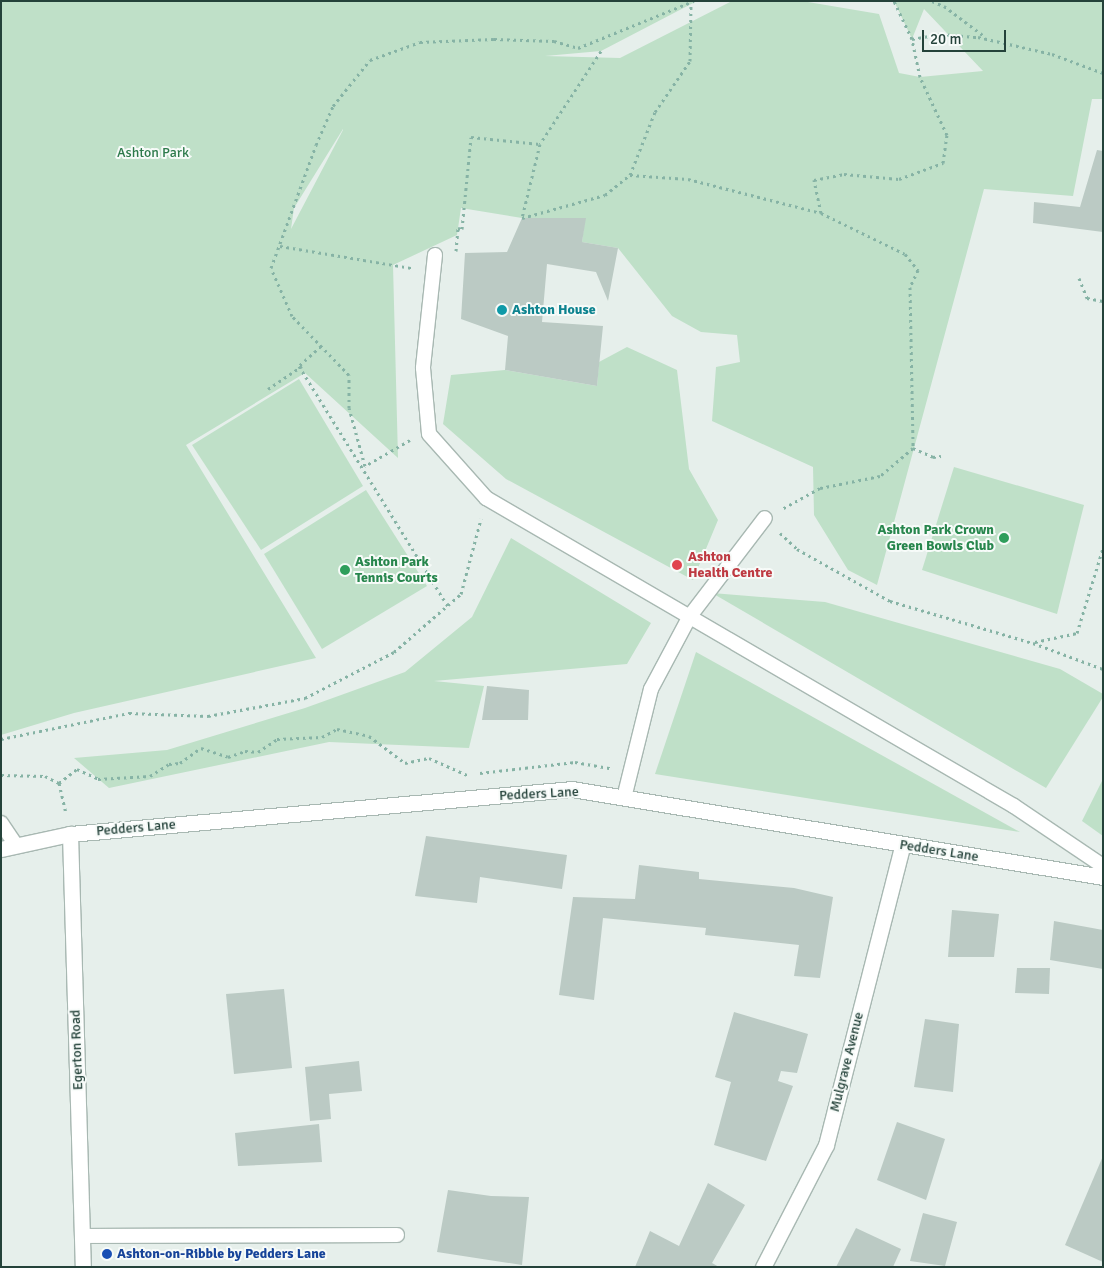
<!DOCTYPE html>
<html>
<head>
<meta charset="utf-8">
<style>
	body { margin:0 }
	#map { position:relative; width:1104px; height:1268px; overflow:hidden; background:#e6efeb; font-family:Signika,sans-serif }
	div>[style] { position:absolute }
	.green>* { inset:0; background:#bfe0c8 }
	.building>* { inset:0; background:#bbcac4 }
	.path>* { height:3px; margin-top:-1.5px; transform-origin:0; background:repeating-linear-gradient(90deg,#86b3a5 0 2.5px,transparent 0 6.5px) }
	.roads { filter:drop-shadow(1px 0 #a8b8b2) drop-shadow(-1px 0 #a8b8b2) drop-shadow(0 1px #a8b8b2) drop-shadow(0 -1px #a8b8b2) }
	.lane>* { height:14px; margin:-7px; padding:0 7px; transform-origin:7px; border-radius:7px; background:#fff }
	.street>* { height:15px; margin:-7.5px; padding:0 7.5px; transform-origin:7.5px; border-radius:7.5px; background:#fff }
	.secondary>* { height:15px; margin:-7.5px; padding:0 7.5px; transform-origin:7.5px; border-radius:7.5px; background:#fff }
	.dots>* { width:14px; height:14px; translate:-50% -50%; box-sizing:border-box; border:2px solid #f7fbf9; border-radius:50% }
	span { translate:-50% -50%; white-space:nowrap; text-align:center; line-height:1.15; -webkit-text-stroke:4px #f7fbf9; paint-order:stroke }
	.park-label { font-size:14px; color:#2d7a4b }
	.culture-label { font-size:14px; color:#0d838f; font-weight:700 }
	.left { translate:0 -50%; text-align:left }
	.leisure-label { font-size:14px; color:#27864d; font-weight:700 }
	.right { translate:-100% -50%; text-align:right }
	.health-label { font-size:14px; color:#be3a42; font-weight:700 }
	.street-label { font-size:14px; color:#24423a }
	.transit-label { font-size:14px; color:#164399; font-weight:700 }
	.frame { position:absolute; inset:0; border:2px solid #24423a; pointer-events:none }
	.scale { position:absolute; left:922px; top:30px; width:84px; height:22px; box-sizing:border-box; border:2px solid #24423a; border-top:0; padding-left:6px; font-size:15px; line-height:18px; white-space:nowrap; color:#24423a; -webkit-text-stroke:4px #f7fbf9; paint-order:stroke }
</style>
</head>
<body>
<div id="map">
	<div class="green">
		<i style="clip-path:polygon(evenodd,1px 1px,697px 1px,601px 51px,545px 56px,620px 58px,732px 1px,802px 1px,879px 14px,899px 73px,920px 77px,983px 71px,924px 9px,912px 39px,894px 1px,1103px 1px,1103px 99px,1092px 99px,1073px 196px,984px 189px,877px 585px,848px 570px,814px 515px,813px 467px,712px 421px,716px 367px,740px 362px,737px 335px,701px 332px,672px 316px,618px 248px,582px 242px,585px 218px,522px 218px,461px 208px,457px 235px,393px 265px,398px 458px,305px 373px,186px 445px,316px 658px,74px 713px,1px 735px,1px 1px,343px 129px,343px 130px,291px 229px,294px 208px,343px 129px)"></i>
		<i style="clip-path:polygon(627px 347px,677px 370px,689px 469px,718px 520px,693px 580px,506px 479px,443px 424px,451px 375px,505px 370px,597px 386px,599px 362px)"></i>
		<i style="clip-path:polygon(299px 379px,363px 486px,261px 550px,192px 445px)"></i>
		<i style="clip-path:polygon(954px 467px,1084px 505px,1057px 614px,922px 570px)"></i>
		<i style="clip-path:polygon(366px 490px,427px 586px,322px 649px,264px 554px)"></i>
		<i style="clip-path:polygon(511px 538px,651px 623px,627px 664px,434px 681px,484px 686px,469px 748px,329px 742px,109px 788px,74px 758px,167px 750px,305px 708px,405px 672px,472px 617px)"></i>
		<i style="clip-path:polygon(712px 593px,825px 602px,1060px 669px,1103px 694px,1103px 697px,1046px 788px)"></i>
		<i style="clip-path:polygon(696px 652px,1020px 832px,655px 774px)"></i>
		<i style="clip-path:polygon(1103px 779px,1103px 836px,1082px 821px)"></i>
	</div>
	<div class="building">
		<i style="clip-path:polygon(1097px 150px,1103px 151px,1103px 232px,1033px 223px,1034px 202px,1080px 207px)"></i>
		<i style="clip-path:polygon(522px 218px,586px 218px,582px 242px,618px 248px,608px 301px,596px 272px,547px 264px,542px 322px,603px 326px,597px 386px,505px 370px,508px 336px,461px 319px,465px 253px,507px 252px)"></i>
		<i style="clip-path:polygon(487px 686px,529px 690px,528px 720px,482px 720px)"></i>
		<i style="clip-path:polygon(426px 836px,567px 855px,562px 889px,480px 877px,477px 903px,415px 896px)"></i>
		<i style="clip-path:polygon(639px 865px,699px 872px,699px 879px,794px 888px,833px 897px,820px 978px,794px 976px,799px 945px,705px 935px,706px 928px,603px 918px,594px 1000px,559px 995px,573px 897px,635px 899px)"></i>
		<i style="clip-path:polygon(952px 910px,999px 914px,994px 957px,948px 957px)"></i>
		<i style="clip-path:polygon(1054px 921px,1103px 930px,1103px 969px,1050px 960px)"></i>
		<i style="clip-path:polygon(1017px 968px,1050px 968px,1049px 994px,1015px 993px)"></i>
		<i style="clip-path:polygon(284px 989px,292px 1068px,234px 1074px,226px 994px)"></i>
		<i style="clip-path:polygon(734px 1012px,808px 1034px,797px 1073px,781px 1071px,778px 1081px,793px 1086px,766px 1161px,714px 1145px,731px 1082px,715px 1077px)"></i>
		<i style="clip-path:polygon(925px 1019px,959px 1024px,953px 1092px,914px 1087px)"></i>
		<i style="clip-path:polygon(359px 1061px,362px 1091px,329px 1094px,331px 1119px,310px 1121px,305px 1067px)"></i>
		<i style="clip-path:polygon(897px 1122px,945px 1139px,926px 1200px,877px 1180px)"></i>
		<i style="clip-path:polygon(319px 1124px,322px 1162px,238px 1166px,235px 1133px)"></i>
		<i style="clip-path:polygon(1103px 1156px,1103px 1262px,1065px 1245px)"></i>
		<i style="clip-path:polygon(708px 1183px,745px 1205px,712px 1263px,719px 1267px,635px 1267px,650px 1231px,679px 1246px)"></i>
		<i style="clip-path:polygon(448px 1190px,491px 1196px,529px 1197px,522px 1265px,437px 1252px)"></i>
		<i style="clip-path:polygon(923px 1213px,957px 1222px,945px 1266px,910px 1261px)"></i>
		<i style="clip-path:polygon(856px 1228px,901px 1249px,893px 1267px,836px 1267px)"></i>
	</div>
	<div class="path">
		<i style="left:932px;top:1px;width:13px;rotate:23deg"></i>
		<i style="left:944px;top:6px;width:50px;rotate:36.9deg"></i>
		<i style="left:912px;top:39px;width:29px;rotate:-10deg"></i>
		<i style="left:941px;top:34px;width:37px;rotate:5deg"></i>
		<i style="left:978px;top:37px;width:76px;rotate:12.9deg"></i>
		<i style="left:1052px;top:54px;width:54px;rotate:20.4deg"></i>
		<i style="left:601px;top:51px;width:111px;rotate:123.3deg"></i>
		<i style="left:540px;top:144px;width:76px;rotate:103.7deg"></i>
		<i style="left:522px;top:218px;width:86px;rotate:-15.5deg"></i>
		<i style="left:605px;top:195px;width:32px;rotate:-39deg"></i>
		<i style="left:630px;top:175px;width:58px;rotate:3.9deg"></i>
		<i style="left:688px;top:179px;width:137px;rotate:14.3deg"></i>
		<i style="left:821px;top:213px;width:93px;rotate:26deg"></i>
		<i style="left:905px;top:254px;width:21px;rotate:51deg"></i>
		<i style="left:918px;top:270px;width:19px;rotate:115deg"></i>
		<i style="left:910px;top:287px;width:161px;rotate:88.9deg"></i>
		<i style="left:913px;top:448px;width:43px;rotate:139.7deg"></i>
		<i style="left:880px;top:476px;width:61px;rotate:168.7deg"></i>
		<i style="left:820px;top:488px;width:43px;rotate:151.1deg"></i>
		<i style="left:630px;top:175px;width:68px;rotate:-68.4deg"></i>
		<i style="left:655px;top:112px;width:62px;rotate:-55.5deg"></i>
		<i style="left:690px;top:61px;width:58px;rotate:-89deg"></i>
		<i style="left:821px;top:213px;width:34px;rotate:-102deg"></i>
		<i style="left:814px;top:180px;width:31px;rotate:-11deg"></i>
		<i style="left:844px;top:174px;width:55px;rotate:5.2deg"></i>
		<i style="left:899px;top:179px;width:47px;rotate:-20deg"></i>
		<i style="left:943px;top:163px;width:28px;rotate:-82deg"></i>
		<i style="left:947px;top:135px;width:64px;rotate:-115deg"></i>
		<i style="left:920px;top:77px;width:39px;rotate:-102deg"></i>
		<i style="left:912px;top:39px;width:42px;rotate:-115.3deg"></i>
		<i style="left:280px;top:246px;width:134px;rotate:9.5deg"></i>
		<i style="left:456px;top:251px;width:23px;rotate:-85deg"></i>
		<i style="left:458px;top:228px;width:4px;rotate:14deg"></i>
		<i style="left:462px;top:229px;width:92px;rotate:-84.4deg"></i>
		<i style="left:471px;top:137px;width:69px;rotate:5.8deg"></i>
		<i style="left:1079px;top:278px;width:22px;rotate:68deg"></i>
		<i style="left:1087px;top:298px;width:16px;rotate:11deg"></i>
		<i style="left:321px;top:346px;width:30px;rotate:138deg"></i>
		<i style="left:299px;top:366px;width:282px;rotate:58.2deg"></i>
		<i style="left:268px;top:389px;width:41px;rotate:-34.1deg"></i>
		<i style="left:410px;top:440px;width:52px;rotate:150deg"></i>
		<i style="left:365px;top:466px;width:60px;rotate:-105.4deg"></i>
		<i style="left:349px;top:408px;width:33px;rotate:-90deg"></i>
		<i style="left:349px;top:375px;width:82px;rotate:-134deg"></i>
		<i style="left:292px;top:316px;width:52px;rotate:-113.6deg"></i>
		<i style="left:271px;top:268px;width:131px;rotate:-69.9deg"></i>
		<i style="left:316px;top:145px;width:43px;rotate:-66.4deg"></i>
		<i style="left:333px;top:106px;width:59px;rotate:-51.2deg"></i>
		<i style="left:370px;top:60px;width:53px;rotate:-19.8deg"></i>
		<i style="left:420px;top:42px;width:74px;rotate:-2.3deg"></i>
		<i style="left:494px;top:39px;width:60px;rotate:1.9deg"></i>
		<i style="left:554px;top:41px;width:25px;rotate:16deg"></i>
		<i style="left:578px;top:48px;width:125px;rotate:-22.1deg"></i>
		<i style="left:913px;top:448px;width:22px;rotate:24deg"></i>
		<i style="left:933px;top:457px;width:8px;rotate:-7deg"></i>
		<i style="left:780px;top:533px;width:23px;rotate:43deg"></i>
		<i style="left:797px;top:549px;width:107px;rotate:29.2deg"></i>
		<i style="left:890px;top:601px;width:149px;rotate:16.4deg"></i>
		<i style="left:1033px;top:643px;width:75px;rotate:20.4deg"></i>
		<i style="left:1035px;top:642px;width:43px;rotate:-12.1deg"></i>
		<i style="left:1077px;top:633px;width:89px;rotate:-73deg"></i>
		<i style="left:1px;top:739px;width:131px;rotate:-11.5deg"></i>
		<i style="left:129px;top:713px;width:79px;rotate:2.2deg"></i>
		<i style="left:208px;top:716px;width:99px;rotate:-10.5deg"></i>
		<i style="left:305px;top:698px;width:100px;rotate:-27.3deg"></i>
		<i style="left:394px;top:652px;width:89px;rotate:-40.9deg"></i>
		<i style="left:461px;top:594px;width:78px;rotate:-75.1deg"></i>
		<i style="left:480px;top:773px;width:96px;rotate:-6.6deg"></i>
		<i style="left:575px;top:762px;width:36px;rotate:10deg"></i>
		<i style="left:1px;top:775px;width:44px;rotate:1.3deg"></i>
		<i style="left:45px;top:776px;width:16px;rotate:27deg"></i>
		<i style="left:59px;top:783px;width:32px;rotate:77deg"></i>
		<i style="left:59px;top:783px;width:23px;rotate:-38deg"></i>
		<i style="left:77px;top:769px;width:23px;rotate:25deg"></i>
		<i style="left:98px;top:779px;width:52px;rotate:-3.3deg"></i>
		<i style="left:150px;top:776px;width:22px;rotate:-32deg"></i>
		<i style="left:169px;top:764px;width:11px;rotate:-5deg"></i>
		<i style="left:180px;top:763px;width:26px;rotate:-36deg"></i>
		<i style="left:201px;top:748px;width:28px;rotate:18deg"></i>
		<i style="left:228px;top:757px;width:18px;rotate:-19deg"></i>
		<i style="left:245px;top:751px;width:13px;rotate:4deg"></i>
		<i style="left:258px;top:752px;width:23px;rotate:-34deg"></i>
		<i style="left:277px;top:739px;width:45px;rotate:-2.5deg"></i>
		<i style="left:322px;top:737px;width:17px;rotate:-28deg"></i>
		<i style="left:337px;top:729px;width:33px;rotate:12deg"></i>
		<i style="left:369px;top:736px;width:45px;rotate:36.9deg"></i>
		<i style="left:405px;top:763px;width:25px;rotate:-12deg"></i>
		<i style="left:429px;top:758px;width:42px;rotate:24.1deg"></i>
	</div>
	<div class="roads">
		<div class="lane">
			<i style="left:435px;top:255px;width:114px;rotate:96.1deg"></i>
			<i style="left:423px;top:368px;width:66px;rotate:84.8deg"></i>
			<i style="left:429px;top:434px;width:86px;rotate:48.3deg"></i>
			<i style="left:486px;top:498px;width:611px;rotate:30.26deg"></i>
			<i style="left:1014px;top:806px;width:107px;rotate:34deg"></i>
			<i style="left:624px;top:798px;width:112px;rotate:-76.1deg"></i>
			<i style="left:651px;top:689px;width:83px;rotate:-61.9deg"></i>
			<i style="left:690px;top:616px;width:123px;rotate:-52.6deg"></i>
			<i style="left:1px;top:823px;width:27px;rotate:56deg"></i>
			<i style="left:82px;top:1236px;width:315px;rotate:-0.2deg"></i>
		</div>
		<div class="street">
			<i style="left:763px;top:1267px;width:137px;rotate:-62.7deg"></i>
			<i style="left:826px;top:1145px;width:309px;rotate:-75.7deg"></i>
		</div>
		<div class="secondary">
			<i style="left:70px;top:834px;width:433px;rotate:88.3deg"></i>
			<i style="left:1px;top:849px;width:71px;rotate:-12.3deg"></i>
			<i style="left:70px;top:834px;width:504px;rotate:-5.12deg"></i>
			<i style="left:572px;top:789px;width:538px;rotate:9.41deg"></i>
		</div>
	</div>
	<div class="dots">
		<i style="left:502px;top:310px;background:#0f9aa8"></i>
		<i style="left:1004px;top:538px;background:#2e9e5b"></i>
		<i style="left:677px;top:565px;background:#e0444e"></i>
		<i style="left:345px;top:570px;background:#2e9e5b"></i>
		<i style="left:107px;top:1254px;background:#1a4fb4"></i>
	</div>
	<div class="park-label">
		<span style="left:153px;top:153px">Ashton Park</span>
	</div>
	<div class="culture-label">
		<span class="left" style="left:512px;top:310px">Ashton House</span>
	</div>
	<div class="leisure-label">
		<span class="right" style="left:994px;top:538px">Ashton Park Crown<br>Green Bowls Club</span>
		<span class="left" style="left:355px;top:570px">Ashton Park<br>Tennis Courts</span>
	</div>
	<div class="health-label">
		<span class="left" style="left:688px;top:565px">Ashton<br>Health Centre</span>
	</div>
	<div class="street-label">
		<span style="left:539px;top:794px;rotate:-3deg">Pedders Lane</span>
		<span style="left:136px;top:828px;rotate:-5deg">Pedders Lane</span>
		<span style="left:939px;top:851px;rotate:9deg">Pedders Lane</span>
		<span style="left:77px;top:1050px;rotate:-92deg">Egerton Road</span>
		<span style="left:847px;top:1062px;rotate:-76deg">Mulgrave Avenue</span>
	</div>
	<div class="transit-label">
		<span class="left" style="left:117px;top:1254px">Ashton-on-Ribble by Pedders Lane</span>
	</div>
	<div class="frame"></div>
	<div class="scale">20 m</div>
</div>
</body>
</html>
